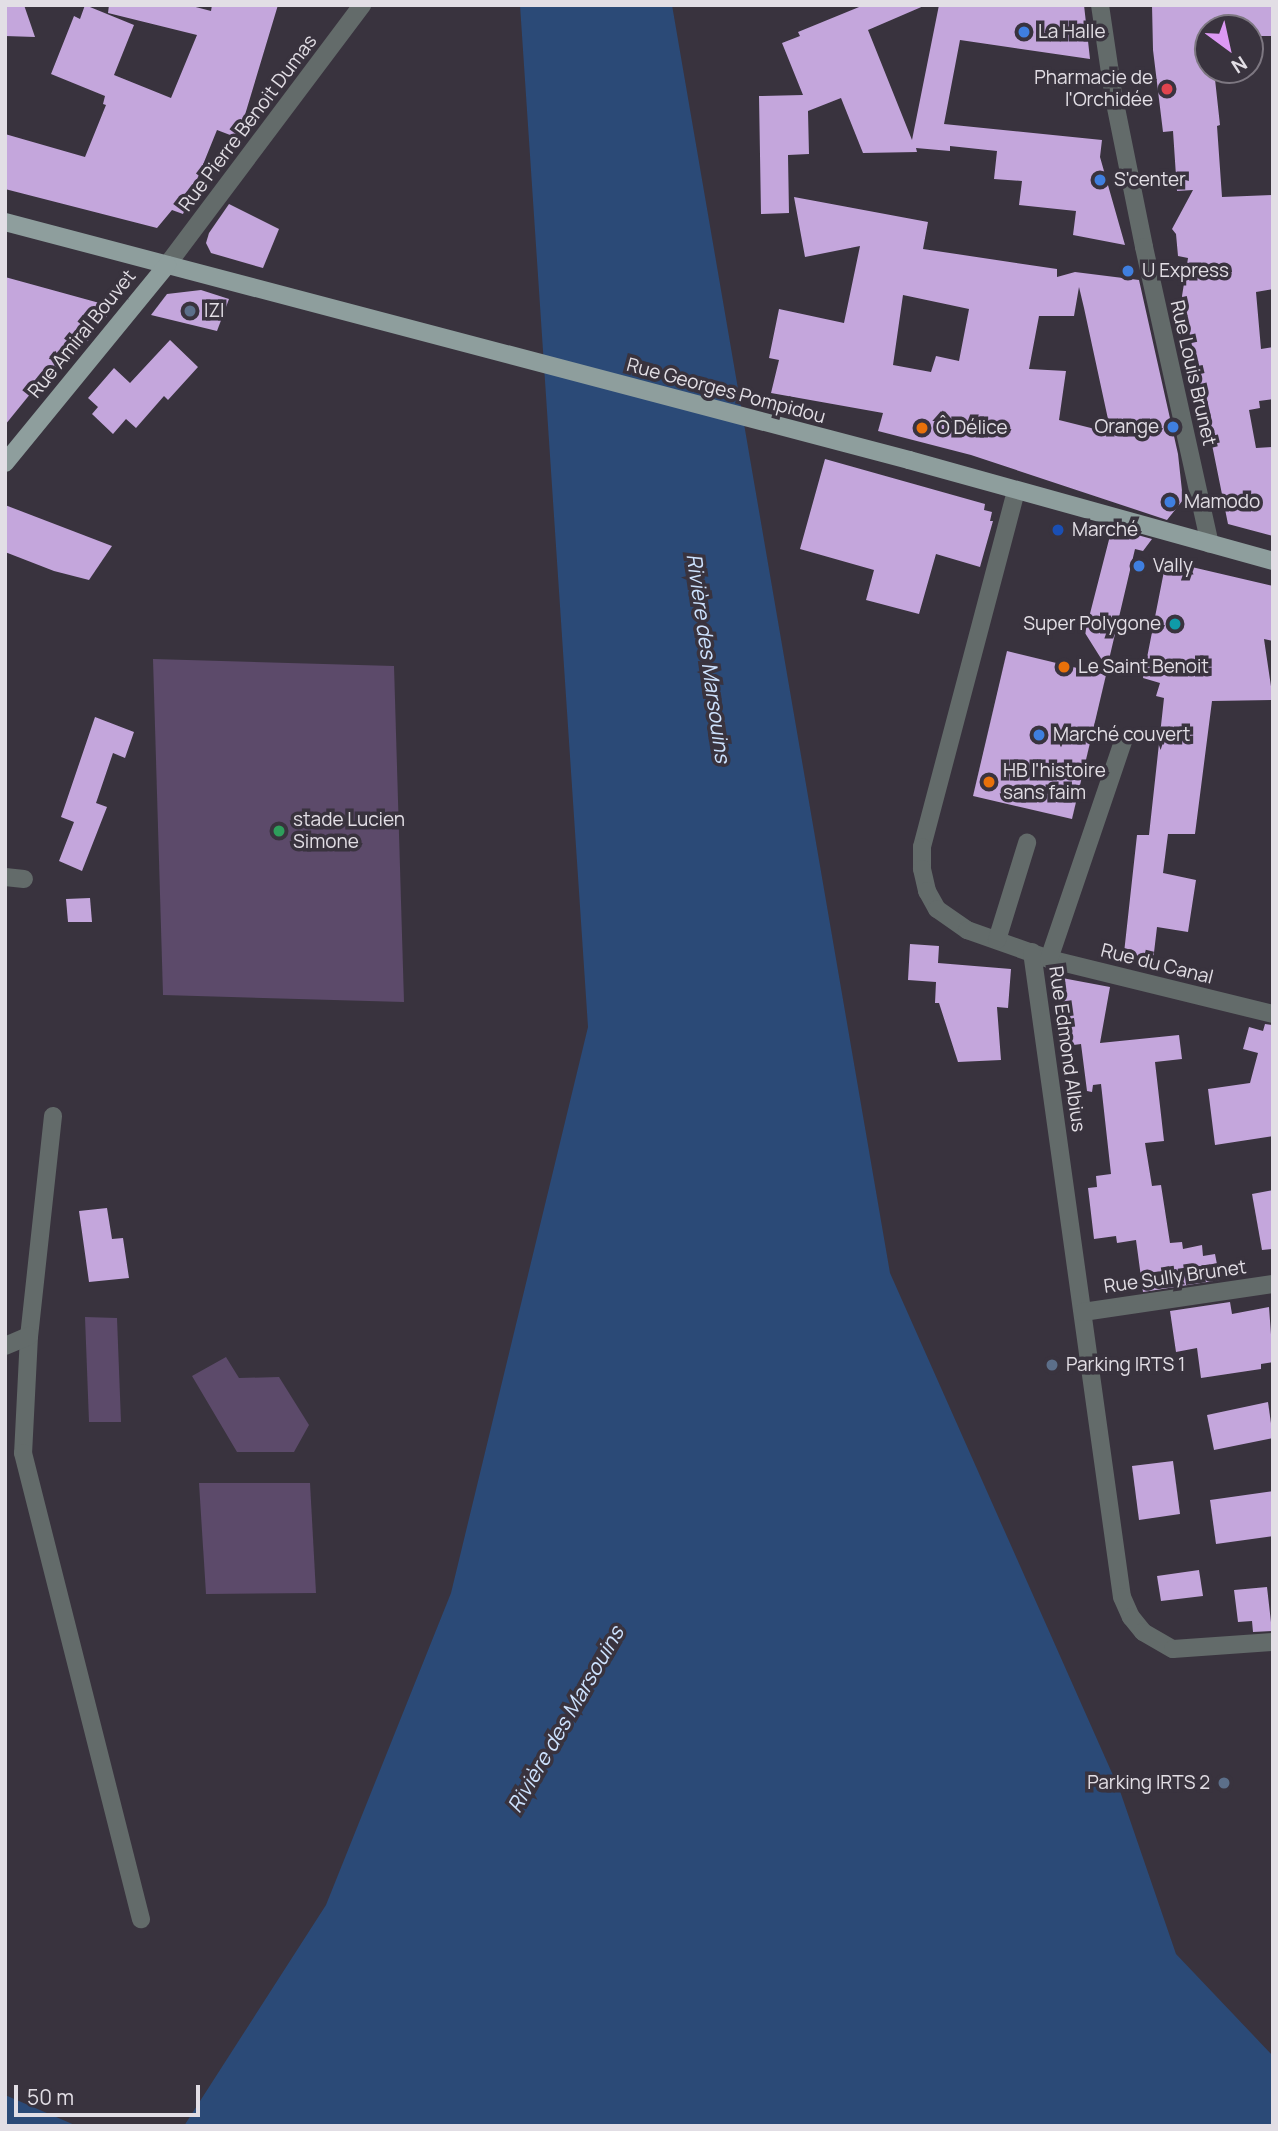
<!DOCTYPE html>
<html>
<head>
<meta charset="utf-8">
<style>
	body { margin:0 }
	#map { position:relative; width:1278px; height:2131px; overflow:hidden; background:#39333e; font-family:Manrope,sans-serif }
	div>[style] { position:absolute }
	.green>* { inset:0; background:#5c4a6a }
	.water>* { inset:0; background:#2b4a77 }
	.building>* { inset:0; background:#c4a6dc }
	.minor>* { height:18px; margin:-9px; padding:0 9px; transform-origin:9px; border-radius:9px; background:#636b6a }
	.major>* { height:18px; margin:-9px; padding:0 9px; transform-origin:9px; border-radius:9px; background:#8e9e9d }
	.dots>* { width:19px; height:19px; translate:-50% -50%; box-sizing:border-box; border:4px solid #39333e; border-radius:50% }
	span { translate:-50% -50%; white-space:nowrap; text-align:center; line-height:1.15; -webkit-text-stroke:7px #39333e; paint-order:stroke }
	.poi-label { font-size:19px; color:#e2dee5 }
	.left { translate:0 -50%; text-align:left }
	.right { translate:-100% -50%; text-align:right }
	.street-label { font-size:19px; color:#e2dee5 }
	.water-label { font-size:21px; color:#cde2fe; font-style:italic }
	.frame { position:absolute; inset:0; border:7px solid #e2dee5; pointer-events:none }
	.north { position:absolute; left:1194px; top:14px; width:70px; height:70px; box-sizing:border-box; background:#39333e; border:2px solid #7d7781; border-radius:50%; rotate:147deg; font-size:19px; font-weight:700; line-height:28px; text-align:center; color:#e2dee5 }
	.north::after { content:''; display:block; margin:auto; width:24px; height:32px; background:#dc99f4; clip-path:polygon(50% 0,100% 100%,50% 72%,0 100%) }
	.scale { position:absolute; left:14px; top:2085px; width:186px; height:32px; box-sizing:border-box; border:4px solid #e2dee5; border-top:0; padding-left:9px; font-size:21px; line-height:24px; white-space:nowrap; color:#e2dee5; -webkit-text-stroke:5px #39333e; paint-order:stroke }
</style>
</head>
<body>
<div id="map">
	<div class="green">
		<i style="clip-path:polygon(153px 659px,394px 666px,404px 1002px,163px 995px)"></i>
		<i style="clip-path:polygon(85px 1317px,117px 1318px,121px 1422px,89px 1422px)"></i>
		<i style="clip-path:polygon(226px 1357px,239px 1378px,279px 1377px,309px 1425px,294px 1452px,237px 1452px,192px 1376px)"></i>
		<i style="clip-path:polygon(199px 1483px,310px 1483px,316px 1593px,206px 1594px)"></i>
	</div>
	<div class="water">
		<i style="clip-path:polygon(520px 5px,672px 5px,890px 1273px,1120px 1791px,1176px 1954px,1273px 2056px,1273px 2126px,184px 2126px,326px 1905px,451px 1593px,588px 1027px)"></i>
		<i style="clip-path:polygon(5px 2095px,77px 2126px,5px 2126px)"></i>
	</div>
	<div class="building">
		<i style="clip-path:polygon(5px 5px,24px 5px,35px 37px,5px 36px)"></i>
		<i style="clip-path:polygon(85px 5px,134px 25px,114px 75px,171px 98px,197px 35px,108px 13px,109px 5px,188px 5px,211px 11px,212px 5px,278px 5px,238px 138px,217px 130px,183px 214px,172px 210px,157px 228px,5px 189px,5px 134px,85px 157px,106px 105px,103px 104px,105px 96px,51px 74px,74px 16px,80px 19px)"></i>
		<i style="clip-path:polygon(864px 5px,926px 5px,868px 30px,912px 140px,939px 5px,1084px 5px,1090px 59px,960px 40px,944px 124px,1102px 140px,1100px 157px,1125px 245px,1073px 235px,1076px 211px,1019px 205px,1022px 181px,994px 179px,997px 151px,950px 146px,950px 151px,916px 148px,917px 152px,863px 153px,841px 98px,808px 111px,809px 154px,788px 155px,789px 213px,761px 214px,759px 96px,803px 95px,782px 43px,800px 36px,798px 32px)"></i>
		<i style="clip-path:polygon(1152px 5px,1273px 5px,1273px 36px,1250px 36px,1250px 28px,1208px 28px,1208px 70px,1214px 70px,1220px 125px,1217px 126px,1222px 197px,1273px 195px,1273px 289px,1256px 292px,1261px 349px,1273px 347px,1273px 399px,1259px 401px,1260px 408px,1249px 410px,1256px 448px,1273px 447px,1273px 536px,1228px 524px,1182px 296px,1188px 258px,1178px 256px,1176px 234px,1172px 229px,1193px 190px,1177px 191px,1173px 131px,1163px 132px,1153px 50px)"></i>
		<i style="clip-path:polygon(evenodd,794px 197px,928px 222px,923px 249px,1057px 269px,1057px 277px,1075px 272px,1139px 280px,1178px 454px,1183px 500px,1167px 520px,971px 455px,878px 431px,883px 413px,771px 393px,779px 360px,769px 358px,779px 309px,844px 323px,860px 246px,805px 257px,794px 197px,1079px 287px,1084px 308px,1111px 433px,1059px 420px,1066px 371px,1029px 369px,1039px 316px,1074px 316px,1079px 287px,794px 197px,903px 295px,969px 309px,959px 361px,936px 356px,931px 372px,893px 365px,903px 295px)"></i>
		<i style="clip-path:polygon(229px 204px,279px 229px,263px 268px,211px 253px,206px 243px,209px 233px)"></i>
		<i style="clip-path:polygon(5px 277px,114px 307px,80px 351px,64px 347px,54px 380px,44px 377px,5px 425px)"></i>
		<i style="clip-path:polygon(201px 290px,229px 299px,217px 331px,151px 315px,167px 294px)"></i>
		<i style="clip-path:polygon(170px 340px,198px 367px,168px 400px,164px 396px,136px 428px,126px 419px,113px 434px,92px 414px,98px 407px,88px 398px,114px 368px,130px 383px)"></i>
		<i style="clip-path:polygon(825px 459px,985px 504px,984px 510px,992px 512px,990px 521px,993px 521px,980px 567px,936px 554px,919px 614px,866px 600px,874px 570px,800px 549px)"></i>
		<i style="clip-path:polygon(5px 505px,112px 546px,89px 580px,54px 571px,5px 552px)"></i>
		<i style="clip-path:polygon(1112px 528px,1152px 539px,1143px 551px,1135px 549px,1107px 668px,1085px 633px)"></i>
		<i style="clip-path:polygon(1166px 561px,1273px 586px,1273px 641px,1264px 639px,1273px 700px,1212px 701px,1195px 834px,1168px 834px,1163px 873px,1196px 880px,1188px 932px,1157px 927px,1153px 961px,1124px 953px,1137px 835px,1149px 835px,1164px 698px,1156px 696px,1160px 683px,1143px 678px)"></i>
		<i style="clip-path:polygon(1007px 651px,1106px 675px,1072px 819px,973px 796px)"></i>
		<i style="clip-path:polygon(95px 717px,134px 732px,125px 758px,113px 753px,96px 803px,107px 807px,82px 871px,59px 861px,74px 822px,61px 817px)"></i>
		<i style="clip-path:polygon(90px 898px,92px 922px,68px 922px,66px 899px)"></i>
		<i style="clip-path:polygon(910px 944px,939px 946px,938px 963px,1011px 969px,1008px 1008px,997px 1007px,1001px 1060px,958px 1062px,939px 1003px,935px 1003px,936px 982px,908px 980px)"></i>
		<i style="clip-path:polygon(1062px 978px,1110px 987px,1100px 1043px,1179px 1035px,1182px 1059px,1155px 1062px,1164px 1141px,1145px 1143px,1152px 1186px,1161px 1185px,1170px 1243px,1182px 1242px,1183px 1249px,1202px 1245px,1203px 1256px,1215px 1254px,1220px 1280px,1143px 1292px,1136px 1240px,1117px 1243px,1116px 1236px,1094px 1239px,1088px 1188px,1097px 1187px,1096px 1176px,1111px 1174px,1101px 1084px,1093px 1085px,1092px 1092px,1087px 1091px,1081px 1044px,1066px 1046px,1063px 1011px,1056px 1010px)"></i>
		<i style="clip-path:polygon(1265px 1024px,1273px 1025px,1273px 1136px,1215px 1145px,1208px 1089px,1250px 1083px,1258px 1053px,1243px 1049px,1249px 1027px,1263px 1031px)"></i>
		<i style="clip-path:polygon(1273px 1190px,1273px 1249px,1262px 1250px,1252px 1194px)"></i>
		<i style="clip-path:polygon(107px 1208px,112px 1239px,123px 1238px,129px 1278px,89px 1282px,79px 1211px)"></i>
		<i style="clip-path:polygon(1230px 1302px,1232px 1314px,1269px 1307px,1273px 1362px,1261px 1364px,1261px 1369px,1201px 1378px,1197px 1348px,1176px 1352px,1170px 1311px)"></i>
		<i style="clip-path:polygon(1268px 1402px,1273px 1438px,1214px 1450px,1207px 1415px)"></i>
		<i style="clip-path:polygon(1173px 1461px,1180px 1514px,1139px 1520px,1132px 1466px)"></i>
		<i style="clip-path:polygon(1273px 1491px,1273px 1536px,1216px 1544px,1210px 1500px)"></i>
		<i style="clip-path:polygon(1199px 1570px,1203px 1596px,1161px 1601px,1157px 1576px)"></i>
		<i style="clip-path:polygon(1267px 1587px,1272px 1631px,1253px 1632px,1252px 1621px,1238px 1622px,1234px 1590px)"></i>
	</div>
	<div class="minor">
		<i style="left:1100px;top:5px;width:89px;rotate:81.6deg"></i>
		<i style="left:1113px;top:93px;width:157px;rotate:78.6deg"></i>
		<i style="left:1144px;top:247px;width:304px;rotate:77.5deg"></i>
		<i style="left:167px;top:265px;width:325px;rotate:-53.1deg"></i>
		<i style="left:1016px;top:491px;width:368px;rotate:104.8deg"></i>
		<i style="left:922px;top:847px;width:22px;rotate:90deg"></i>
		<i style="left:922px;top:869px;width:23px;rotate:77deg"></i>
		<i style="left:927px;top:891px;width:21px;rotate:61deg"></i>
		<i style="left:937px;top:909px;width:37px;rotate:35deg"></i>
		<i style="left:967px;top:930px;width:87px;rotate:19.5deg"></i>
		<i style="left:1049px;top:959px;width:231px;rotate:13.8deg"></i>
		<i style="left:5px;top:877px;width:19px;rotate:6deg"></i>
		<i style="left:997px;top:940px;width:102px;rotate:-72.8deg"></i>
		<i style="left:1032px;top:952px;width:651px;rotate:82.06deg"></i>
		<i style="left:1122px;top:1597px;width:22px;rotate:66deg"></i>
		<i style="left:1131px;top:1617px;width:19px;rotate:51deg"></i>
		<i style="left:1143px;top:1632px;width:34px;rotate:30deg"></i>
		<i style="left:1173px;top:1649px;width:100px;rotate:-4deg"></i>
		<i style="left:1049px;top:959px;width:229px;rotate:-71.2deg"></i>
		<i style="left:53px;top:1116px;width:221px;rotate:96.2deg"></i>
		<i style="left:29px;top:1336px;width:117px;rotate:92.9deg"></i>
		<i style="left:23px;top:1453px;width:481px;rotate:75.8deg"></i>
		<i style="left:1083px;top:1312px;width:192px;rotate:-8.4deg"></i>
		<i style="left:5px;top:1346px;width:26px;rotate:-23deg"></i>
	</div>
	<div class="major">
		<i style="left:5px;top:222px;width:935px;rotate:14.75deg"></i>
		<i style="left:909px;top:460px;width:378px;rotate:15.5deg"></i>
		<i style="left:5px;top:463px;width:256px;rotate:-50.7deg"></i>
	</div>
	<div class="dots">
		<i style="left:1024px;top:32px;background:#3f7fe0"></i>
		<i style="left:1167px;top:89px;background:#e0444e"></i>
		<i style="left:1100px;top:180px;background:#3f7fe0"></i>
		<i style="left:1128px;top:271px;background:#3f7fe0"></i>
		<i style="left:190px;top:311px;background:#5c6f8a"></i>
		<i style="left:1173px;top:427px;background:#3f7fe0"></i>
		<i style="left:922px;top:428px;background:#e8710a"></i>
		<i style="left:1170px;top:502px;background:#3f7fe0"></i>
		<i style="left:1058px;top:530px;background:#1a4fb4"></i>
		<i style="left:1139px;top:566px;background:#3f7fe0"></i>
		<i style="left:1175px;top:624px;background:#0f9aa8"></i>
		<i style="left:1064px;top:667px;background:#e8710a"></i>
		<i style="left:1039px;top:735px;background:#3f7fe0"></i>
		<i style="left:989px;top:782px;background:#e8710a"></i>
		<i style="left:279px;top:831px;background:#2e9e5b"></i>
		<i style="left:1052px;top:1365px;background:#5c6f8a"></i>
		<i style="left:1224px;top:1783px;background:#5c6f8a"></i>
	</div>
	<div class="poi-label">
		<span class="left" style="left:1038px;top:32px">La Halle</span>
		<span class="right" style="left:1153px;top:89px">Pharmacie de<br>l'Orchidée</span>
		<span class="left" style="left:1114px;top:180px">S'center</span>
		<span class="left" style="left:1142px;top:271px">U Express</span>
		<span class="left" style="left:204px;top:311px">IZI</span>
		<span class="right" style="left:1159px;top:427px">Orange</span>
		<span class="left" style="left:936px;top:428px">Ô Délice</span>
		<span class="left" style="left:1184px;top:502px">Mamodo</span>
		<span class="left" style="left:1072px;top:530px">Marché</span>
		<span class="left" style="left:1153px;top:566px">Vally</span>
		<span class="right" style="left:1161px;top:624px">Super Polygone</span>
		<span class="left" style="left:1078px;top:667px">Le Saint Benoit</span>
		<span class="left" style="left:1053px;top:735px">Marché couvert</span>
		<span class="left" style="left:1003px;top:782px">HB l'histoire<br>sans faim</span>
		<span class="left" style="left:293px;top:831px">stade Lucien<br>Simone</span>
		<span class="left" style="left:1066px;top:1365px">Parking IRTS 1</span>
		<span class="right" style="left:1210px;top:1783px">Parking IRTS 2</span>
	</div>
	<div class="street-label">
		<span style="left:248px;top:123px;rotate:-53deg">Rue Pierre Benoit Dumas</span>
		<span style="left:82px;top:334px;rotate:-51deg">Rue Amiral Bouvet</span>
		<span style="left:1193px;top:373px;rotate:77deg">Rue Louis Brunet</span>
		<span style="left:726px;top:391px;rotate:15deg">Rue Georges Pompidou</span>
		<span style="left:1157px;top:964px;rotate:14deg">Rue du Canal</span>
		<span style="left:1067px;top:1049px;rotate:82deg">Rue Edmond Albius</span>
		<span style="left:1175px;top:1277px;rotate:-8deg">Rue Sully Brunet</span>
	</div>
	<div class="water-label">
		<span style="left:709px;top:658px;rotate:82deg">Rivière des Marsouins</span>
		<span style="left:565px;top:1719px;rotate:-60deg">Rivière des Marsouins</span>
	</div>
	<div class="frame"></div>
	<div class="north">N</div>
	<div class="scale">50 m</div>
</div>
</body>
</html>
